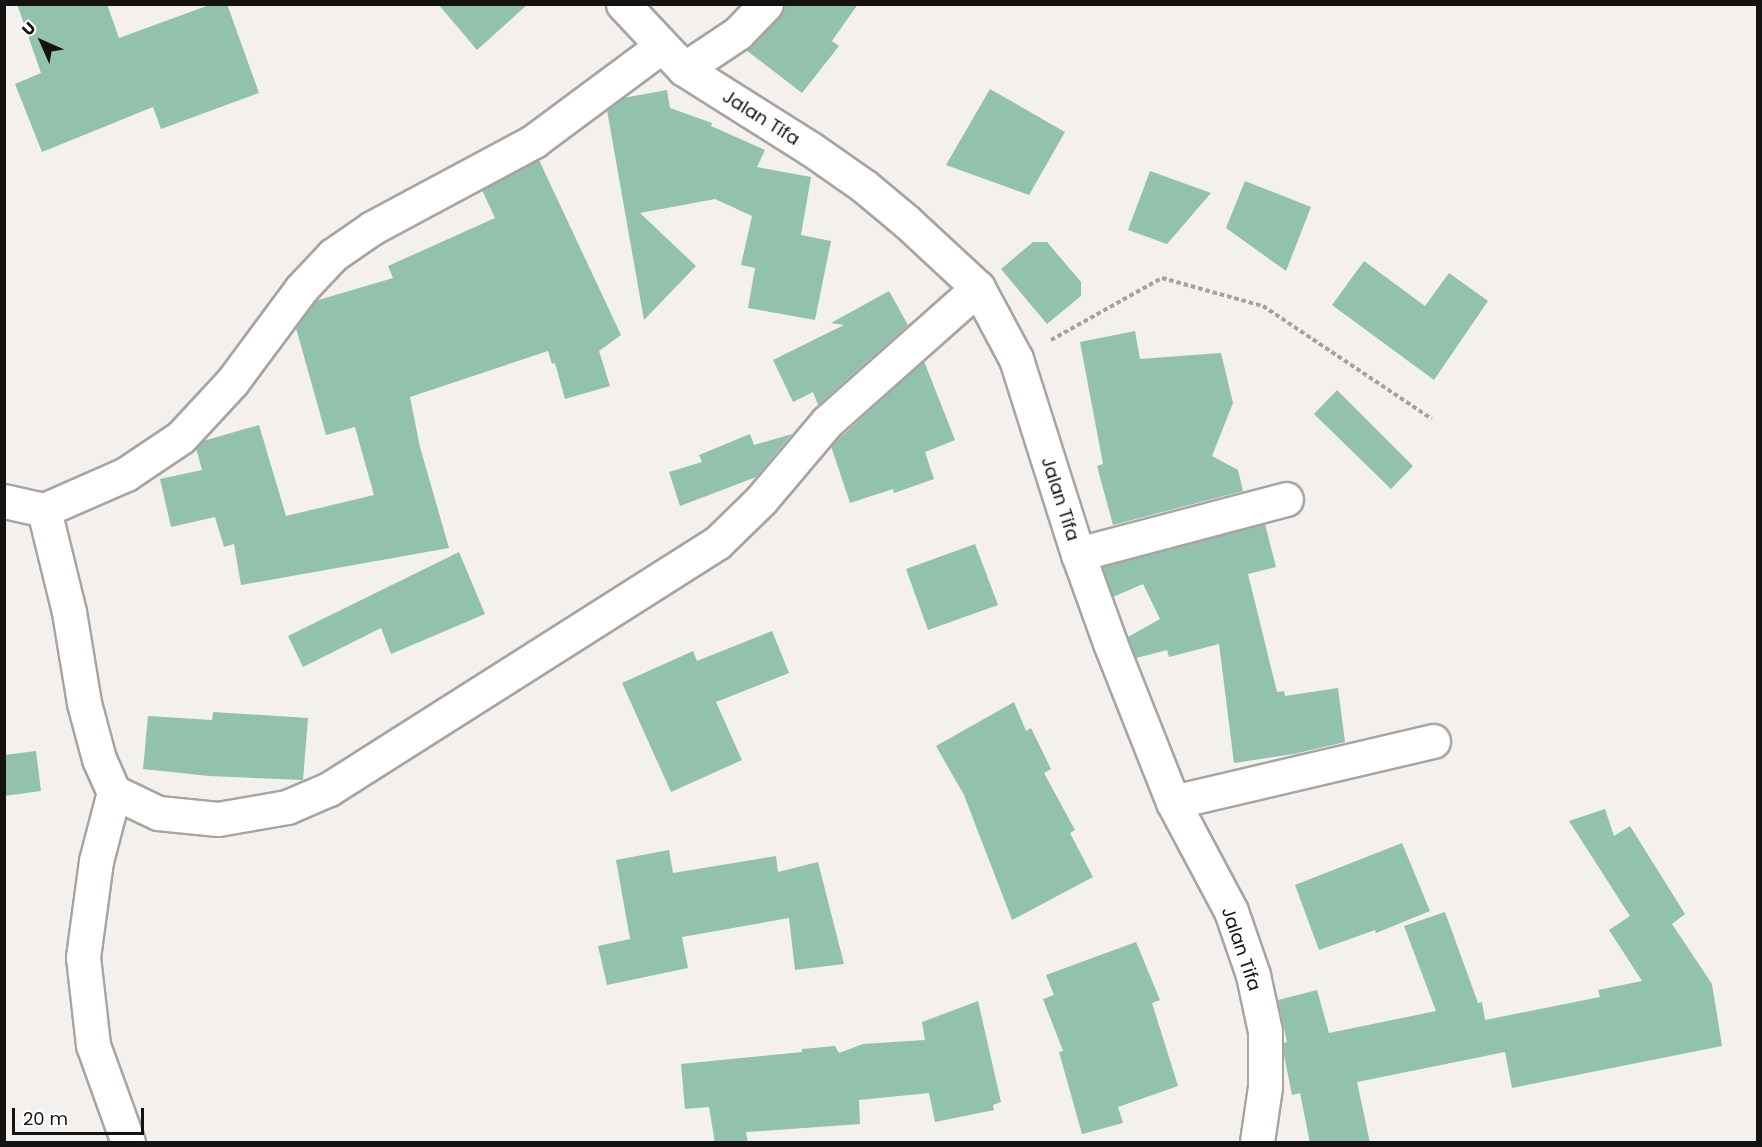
<!DOCTYPE html>
<html>
<head>
<meta charset="utf-8">
<style>
	body { margin:0 }
	#map { position:relative; width:1762px; height:1147px; overflow:hidden; background:#f3f0ee; font-family:Poppins,sans-serif }
	div>[style] { position:absolute }
	.building>* { inset:0; background:#92c1ae }
	.path>* { height:4px; margin-top:-2px; transform-origin:0; background:repeating-linear-gradient(90deg,#a4a2a0 0 4.5px,transparent 0 7.5px) }
	.roads { filter:drop-shadow(2px 0 #a7a4a3) drop-shadow(-2px 0 #a7a4a3) drop-shadow(0 2px #a7a4a3) drop-shadow(0 -2px #a7a4a3) }
	.minor>* { height:33px; margin:-16.5px; padding:0 16.5px; transform-origin:16.5px; border-radius:16.5px; background:#fff }
	span { translate:-50% -50%; white-space:nowrap; text-align:center; line-height:1.15; -webkit-text-stroke:6px #fff; paint-order:stroke }
	.street-label { font-size:18px; color:#141312 }
	.frame { position:absolute; inset:0; border:6px solid #141312; pointer-events:none }
	.north { position:absolute; left:12px; top:12px; width:60px; height:60px; -webkit-text-stroke:4px #fff; paint-order:stroke; rotate:315deg; font-size:16px; font-weight:700; line-height:24px; text-align:center; color:#141312 }
	.north::after { content:''; display:block; margin:auto; width:21px; height:27px; background:#141312; clip-path:polygon(50% 0,100% 100%,50% 72%,0 100%) }
	.scale { position:absolute; left:12px; top:1108px; width:132px; height:27px; box-sizing:border-box; border:3px solid #141312; border-top:0; padding-left:8px; font-size:18px; line-height:21px; white-space:nowrap; color:#141312; -webkit-text-stroke:4px #fff; paint-order:stroke }
</style>
</head>
<body>
<div id="map">
	<div class="building">
		<i style="clip-path:polygon(17px 4px,107px 4px,119px 38px,212px 4px,227px 4px,259px 93px,161px 129px,153px 107px,42px 152px,15px 84px,41px 73px)"></i>
		<i style="clip-path:polygon(438px 4px,528px 4px,477px 50px)"></i>
		<i style="clip-path:polygon(784px 4px,858px 4px,832px 41px,839px 46px,802px 93px,746px 50px,779px 17px)"></i>
		<i style="clip-path:polygon(990px 89px,1065px 132px,1029px 195px,946px 165px)"></i>
		<i style="clip-path:polygon(667px 90px,670px 108px,712px 123px,711px 126px,765px 150px,757px 167px,811px 177px,801px 235px,831px 241px,815px 320px,748px 308px,755px 268px,741px 265px,752px 216px,715px 199px,640px 213px,696px 266px,644px 320px,607px 110px,623px 98px)"></i>
		<i style="clip-path:polygon(539px 160px,621px 335px,599px 351px,610px 386px,565px 399px,555px 363px,552px 364px,548px 351px,410px 397px,420px 447px,449px 548px,241px 585px,234px 544px,224px 547px,215px 517px,171px 527px,160px 479px,202px 470px,196px 448px,203px 441px,259px 425px,286px 516px,374px 495px,355px 427px,326px 435px,296px 328px,315px 301px,393px 278px,388px 266px,495px 218px,482px 190px)"></i>
		<i style="clip-path:polygon(1150px 171px,1211px 193px,1167px 244px,1128px 230px)"></i>
		<i style="clip-path:polygon(1245px 181px,1311px 207px,1286px 271px,1226px 228px)"></i>
		<i style="clip-path:polygon(1033px 242px,1047px 242px,1081px 282px,1081px 296px,1047px 324px,1001px 269px)"></i>
		<i style="clip-path:polygon(1364px 261px,1425px 306px,1449px 273px,1488px 301px,1434px 380px,1332px 305px)"></i>
		<i style="clip-path:polygon(889px 291px,908px 325px,818px 405px,813px 392px,793px 402px,773px 360px,844px 325px,831px 323px)"></i>
		<i style="clip-path:polygon(1135px 331px,1140px 359px,1221px 353px,1233px 403px,1212px 456px,1238px 470px,1243px 491px,1113px 525px,1097px 466px,1103px 464px,1080px 342px)"></i>
		<i style="clip-path:polygon(924px 361px,955px 440px,925px 452px,934px 479px,894px 493px,893px 489px,850px 503px,831px 446px)"></i>
		<i style="clip-path:polygon(1337px 390px,1413px 466px,1391px 489px,1314px 414px)"></i>
		<i style="clip-path:polygon(750px 434px,754px 445px,792px 434px,756px 477px,680px 506px,669px 472px,702px 462px,699px 455px)"></i>
		<i style="clip-path:polygon(1265px 524px,1276px 567px,1248px 574px,1277px 692px,1284px 691px,1285px 696px,1338px 688px,1345px 742px,1294px 754px,1234px 763px,1219px 644px,1169px 657px,1167px 650px,1136px 658px,1128px 637px,1160px 619px,1143px 584px,1113px 597px,1103px 567px)"></i>
		<i style="clip-path:polygon(975px 544px,998px 605px,928px 630px,906px 569px)"></i>
		<i style="clip-path:polygon(459px 552px,485px 614px,391px 654px,381px 628px,303px 667px,288px 636px)"></i>
		<i style="clip-path:polygon(772px 631px,789px 673px,716px 702px,742px 760px,671px 792px,622px 683px,693px 651px,697px 661px)"></i>
		<i style="clip-path:polygon(1014px 702px,1026px 731px,1031px 728px,1051px 769px,1044px 773px,1075px 830px,1070px 833px,1093px 877px,1012px 920px,964px 795px,936px 746px)"></i>
		<i style="clip-path:polygon(213px 712px,308px 718px,303px 780px,209px 776px,143px 769px,148px 716px,212px 720px)"></i>
		<i style="clip-path:polygon(36px 751px,41px 791px,4px 796px,4px 755px)"></i>
		<i style="clip-path:polygon(1605px 809px,1614px 836px,1630px 826px,1685px 914px,1672px 924px,1712px 984px,1722px 1046px,1512px 1088px,1505px 1052px,1357px 1082px,1370px 1143px,1310px 1143px,1300px 1093px,1292px 1095px,1284px 1055px,1284px 1043px,1287px 1042px,1278px 1000px,1317px 990px,1329px 1033px,1436px 1011px,1404px 926px,1445px 912px,1478px 1003px,1482px 1002px,1485px 1020px,1600px 997px,1598px 990px,1642px 981px,1609px 930px,1630px 916px,1569px 821px)"></i>
		<i style="clip-path:polygon(1402px 843px,1430px 911px,1376px 933px,1375px 930px,1319px 950px,1295px 885px)"></i>
		<i style="clip-path:polygon(669px 850px,673px 873px,776px 856px,778px 872px,818px 862px,844px 964px,795px 970px,789px 918px,682px 937px,688px 968px,607px 985px,598px 946px,630px 939px,616px 860px)"></i>
		<i style="clip-path:polygon(1136px 942px,1160px 1000px,1152px 1003px,1178px 1086px,1118px 1107px,1123px 1123px,1082px 1134px,1059px 1052px,1063px 1051px,1043px 999px,1054px 995px,1046px 975px)"></i>
		<i style="clip-path:polygon(978px 1001px,1001px 1102px,993px 1105px,994px 1110px,935px 1122px,929px 1093px,859px 1100px,860px 1124px,746px 1132px,748px 1143px,715px 1143px,709px 1107px,685px 1109px,681px 1064px,802px 1052px,802px 1049px,835px 1046px,839px 1053px,863px 1044px,925px 1040px,922px 1022px)"></i>
	</div>
	<div class="path">
		<i style="left:1051px;top:340px;width:127px;rotate:-29.2deg"></i>
		<i style="left:1162px;top:278px;width:105px;rotate:15.5deg"></i>
		<i style="left:1263px;top:306px;width:203px;rotate:33.8deg"></i>
	</div>
	<div class="roads">
		<div class="minor">
			<i style="left:623px;top:4px;width:89px;rotate:46.8deg"></i>
			<i style="left:684px;top:69px;width:150px;rotate:32.2deg"></i>
			<i style="left:811px;top:149px;width:65px;rotate:34.9deg"></i>
			<i style="left:864px;top:186px;width:55px;rotate:39.8deg"></i>
			<i style="left:906px;top:221px;width:98px;rotate:42.9deg"></i>
			<i style="left:978px;top:288px;width:81px;rotate:61.8deg"></i>
			<i style="left:1016px;top:359px;width:205px;rotate:72.4deg"></i>
			<i style="left:1078px;top:554px;width:95px;rotate:70.2deg"></i>
			<i style="left:1110px;top:643px;width:171px;rotate:68.4deg"></i>
			<i style="left:1173px;top:802px;width:123px;rotate:62deg"></i>
			<i style="left:1231px;top:911px;width:68px;rotate:71deg"></i>
			<i style="left:1253px;top:975px;width:57px;rotate:77.9deg"></i>
			<i style="left:1265px;top:1031px;width:56px;rotate:90deg"></i>
			<i style="left:1265px;top:1087px;width:56px;rotate:98.3deg"></i>
			<i style="left:684px;top:69px;width:65px;rotate:-33.7deg"></i>
			<i style="left:738px;top:33px;width:40px;rotate:-46deg"></i>
			<i style="left:4px;top:501px;width:41px;rotate:12.7deg"></i>
			<i style="left:44px;top:510px;width:105px;rotate:76.2deg"></i>
			<i style="left:69px;top:612px;width:92px;rotate:80.6deg"></i>
			<i style="left:84px;top:703px;width:58px;rotate:75deg"></i>
			<i style="left:99px;top:759px;width:36px;rotate:66deg"></i>
			<i style="left:114px;top:792px;width:49px;rotate:25.5deg"></i>
			<i style="left:158px;top:813px;width:60px;rotate:5.7deg"></i>
			<i style="left:218px;top:819px;width:70px;rotate:-9.9deg"></i>
			<i style="left:287px;top:807px;width:46px;rotate:-23.2deg"></i>
			<i style="left:329px;top:789px;width:459px;rotate:-32.4deg"></i>
			<i style="left:717px;top:543px;width:62px;rotate:-44.3deg"></i>
			<i style="left:761px;top:500px;width:102px;rotate:-49.8deg"></i>
			<i style="left:827px;top:422px;width:202px;rotate:-41.6deg"></i>
			<i style="left:44px;top:510px;width:90px;rotate:-23.7deg"></i>
			<i style="left:126px;top:474px;width:66px;rotate:-33.9deg"></i>
			<i style="left:181px;top:437px;width:75px;rotate:-47.2deg"></i>
			<i style="left:232px;top:382px;width:116px;rotate:-53.4deg"></i>
			<i style="left:301px;top:289px;width:47px;rotate:-46.7deg"></i>
			<i style="left:333px;top:255px;width:47px;rotate:-34.7deg"></i>
			<i style="left:372px;top:228px;width:184px;rotate:-28.2deg"></i>
			<i style="left:534px;top:141px;width:159px;rotate:-36.6deg"></i>
			<i style="left:1078px;top:554px;width:215px;rotate:-14.8deg"></i>
			<i style="left:114px;top:792px;width:71px;rotate:104.6deg"></i>
			<i style="left:96px;top:861px;width:97px;rotate:97.7deg"></i>
			<i style="left:83px;top:957px;width:89px;rotate:83.5deg"></i>
			<i style="left:93px;top:1045px;width:103px;rotate:70.2deg"></i>
			<i style="left:1173px;top:802px;width:267px;rotate:-13.2deg"></i>
		</div>
	</div>
	<div class="street-label">
		<span style="left:761px;top:118px;rotate:32deg">Jalan Tifa</span>
		<span style="left:1060px;top:499px;rotate:72deg">Jalan Tifa</span>
		<span style="left:1241px;top:949px;rotate:71deg">Jalan Tifa</span>
	</div>
	<div class="frame"></div>
	<div class="north">U</div>
	<div class="scale">20 m</div>
</div>
</body>
</html>
